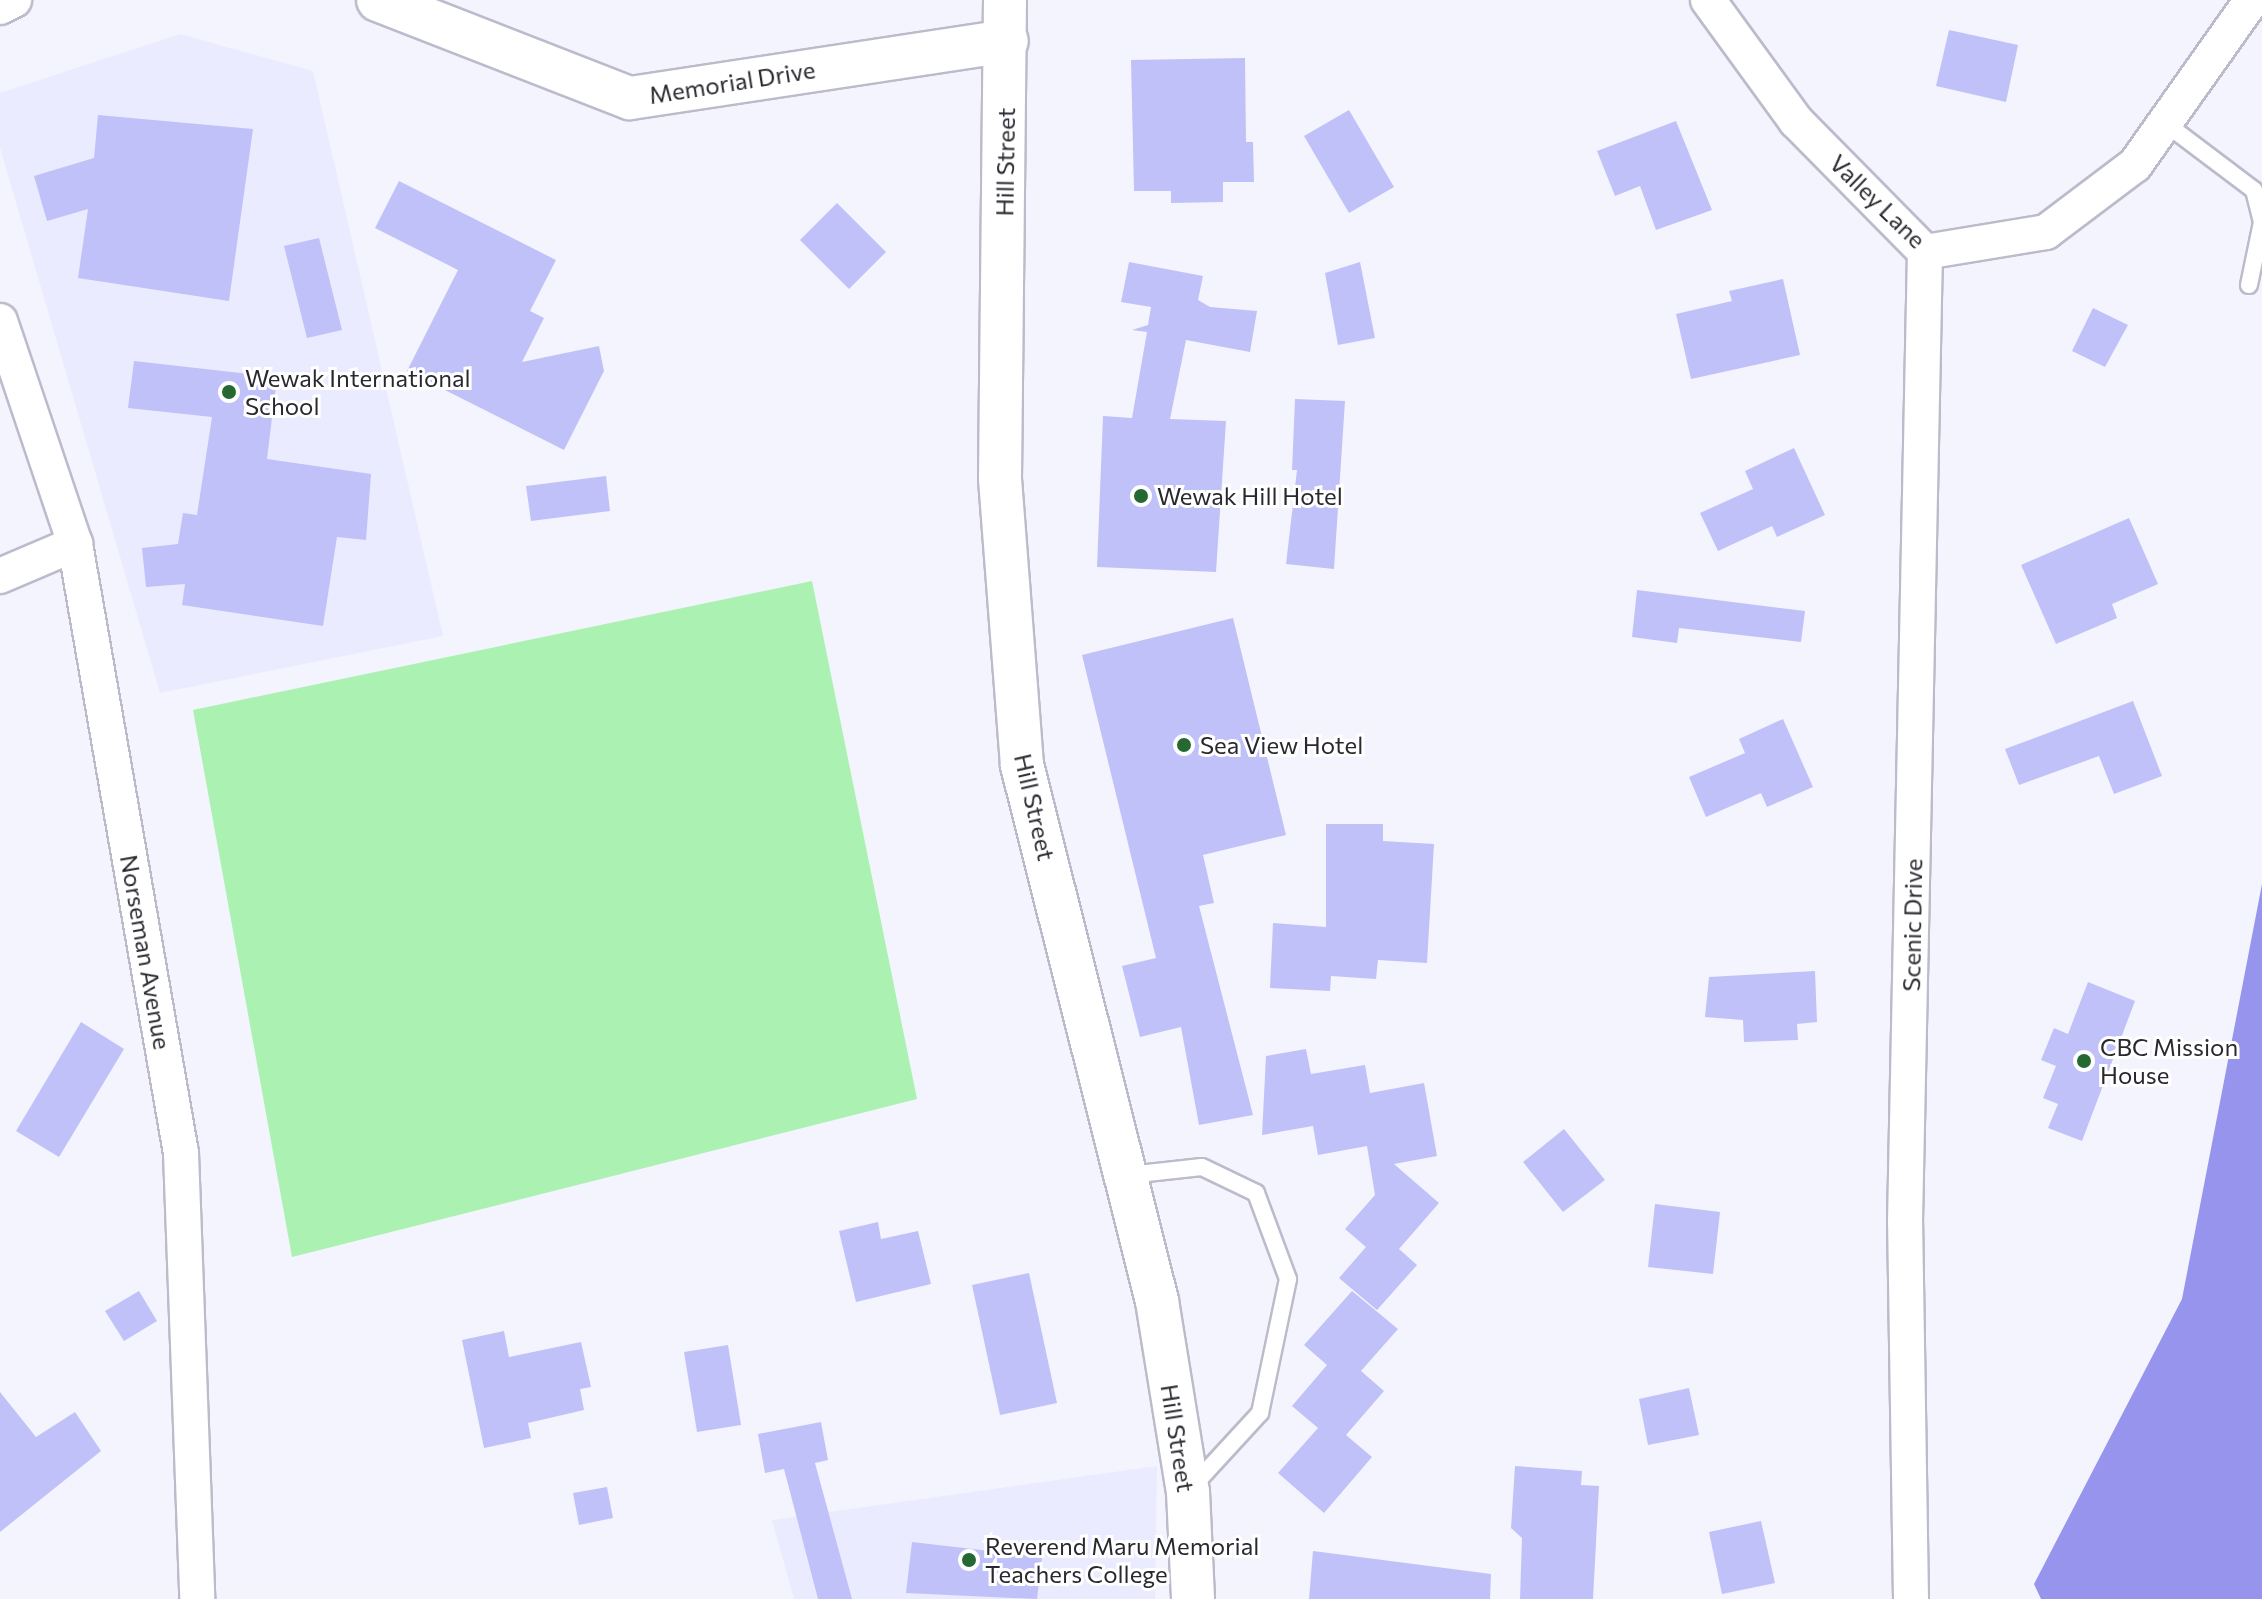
<!DOCTYPE html>
<html>
<head>
<meta charset="utf-8">
<style>
	body { margin:0 }
	#map { position:relative; width:2262px; height:1599px; overflow:hidden; background:#f4f4fe; font-family:Commissioner,sans-serif }
	div>[style] { position:absolute }
	.built>* { inset:0; background:#eaebfe }
	.green>* { inset:0; background:#abf2b2 }
	.water>* { inset:0; background:#9794ed }
	.building>* { inset:0; background:#c0c1f8 }
	.roads { filter:drop-shadow(2px 0 #bbbbcb) drop-shadow(-2px 0 #bbbbcb) drop-shadow(0 2px #bbbbcb) drop-shadow(0 -2px #bbbbcb) }
	.service>* { height:16px; margin:-8px; padding:0 8px; transform-origin:8px; border-radius:8px; background:#fff }
	.minor>* { height:34px; margin:-17px; padding:0 17px; transform-origin:17px; border-radius:17px; background:#fff }
	.tertiary>* { height:42px; margin:-21px; padding:0 21px; transform-origin:21px; border-radius:21px; background:#fff }
	.dots>* { width:22px; height:22px; translate:-50% -50%; box-sizing:border-box; border:4px solid #fff; border-radius:50% }
	span { translate:-50% -50%; white-space:nowrap; text-align:center; line-height:1.15; -webkit-text-stroke:6px #fff; paint-order:stroke }
	.street-label { font-size:24px; color:#28282f }
	.poi-label { font-size:24px; color:#28282f }
	.left { translate:0 -50%; text-align:left }
</style>
</head>
<body>
<div id="map">
	<div class="built">
		<i style="clip-path:polygon(180px 34px,313px 71px,443px 636px,160px 693px,0 148px,0 93px)"></i>
		<i style="clip-path:polygon(1157px 1466px,1155px 1599px,794px 1599px,772px 1520px)"></i>
	</div>
	<div class="green">
		<i style="clip-path:polygon(812px 581px,917px 1099px,292px 1257px,193px 710px)"></i>
	</div>
	<div class="water">
		<i style="clip-path:polygon(2262px 884px,2262px 1599px,2041px 1599px,2034px 1584px,2182px 1299px)"></i>
	</div>
	<div class="building">
		<i style="clip-path:polygon(1949px 30px,2018px 45px,2006px 102px,1936px 86px)"></i>
		<i style="clip-path:polygon(1245px 58px,1246px 142px,1253px 142px,1254px 182px,1223px 182px,1223px 202px,1171px 203px,1171px 191px,1134px 191px,1131px 60px)"></i>
		<i style="clip-path:polygon(1349px 110px,1394px 187px,1349px 213px,1304px 136px)"></i>
		<i style="clip-path:polygon(98px 115px,253px 129px,229px 301px,78px 278px,88px 209px,47px 221px,34px 176px,94px 158px)"></i>
		<i style="clip-path:polygon(1676px 121px,1712px 210px,1656px 230px,1640px 186px,1615px 196px,1597px 151px)"></i>
		<i style="clip-path:polygon(399px 181px,556px 260px,530px 311px,544px 318px,522px 362px,599px 346px,604px 371px,564px 450px,407px 371px,458px 270px,375px 228px)"></i>
		<i style="clip-path:polygon(837px 203px,886px 252px,849px 289px,800px 240px)"></i>
		<i style="clip-path:polygon(319px 238px,342px 330px,307px 338px,284px 246px)"></i>
		<i style="clip-path:polygon(1129px 262px,1203px 276px,1198px 300px,1210px 307px,1257px 311px,1250px 352px,1186px 340px,1170px 419px,1226px 421px,1216px 572px,1097px 567px,1103px 416px,1132px 418px,1147px 332px,1132px 330px,1148px 325px,1151px 307px,1121px 302px)"></i>
		<i style="clip-path:polygon(1360px 262px,1375px 338px,1338px 345px,1325px 273px)"></i>
		<i style="clip-path:polygon(1783px 279px,1800px 355px,1691px 379px,1676px 314px,1732px 301px,1729px 291px)"></i>
		<i style="clip-path:polygon(2093px 308px,2128px 325px,2105px 367px,2072px 351px)"></i>
		<i style="clip-path:polygon(134px 361px,277px 377px,267px 459px,371px 474px,366px 540px,337px 537px,323px 626px,182px 605px,185px 584px,146px 587px,142px 548px,178px 544px,183px 513px,197px 515px,212px 417px,128px 408px)"></i>
		<i style="clip-path:polygon(1295px 399px,1345px 401px,1334px 569px,1286px 564px,1297px 470px,1292px 470px)"></i>
		<i style="clip-path:polygon(1794px 448px,1825px 515px,1777px 537px,1772px 526px,1718px 551px,1700px 513px,1753px 489px,1745px 471px)"></i>
		<i style="clip-path:polygon(606px 476px,610px 511px,531px 521px,526px 486px)"></i>
		<i style="clip-path:polygon(2129px 518px,2158px 584px,2112px 604px,2117px 618px,2056px 644px,2021px 565px)"></i>
		<i style="clip-path:polygon(1637px 590px,1805px 611px,1801px 642px,1679px 628px,1677px 643px,1632px 637px)"></i>
		<i style="clip-path:polygon(1233px 618px,1286px 835px,1203px 855px,1214px 903px,1199px 906px,1253px 1115px,1199px 1125px,1181px 1027px,1140px 1037px,1122px 966px,1156px 958px,1082px 655px)"></i>
		<i style="clip-path:polygon(2133px 701px,2162px 776px,2114px 794px,2099px 756px,2019px 785px,2005px 749px)"></i>
		<i style="clip-path:polygon(1783px 719px,1813px 787px,1767px 807px,1761px 793px,1706px 817px,1689px 777px,1745px 753px,1739px 739px)"></i>
		<i style="clip-path:polygon(1326px 824px,1383px 824px,1383px 841px,1434px 844px,1427px 963px,1378px 960px,1376px 979px,1331px 976px,1330px 991px,1270px 988px,1273px 923px,1326px 927px)"></i>
		<i style="clip-path:polygon(1815px 971px,1817px 1022px,1797px 1024px,1798px 1040px,1744px 1042px,1743px 1020px,1705px 1017px,1709px 977px)"></i>
		<i style="clip-path:polygon(2088px 982px,2135px 1001px,2082px 1141px,2048px 1128px,2058px 1104px,2043px 1098px,2056px 1066px,2041px 1060px,2054px 1028px,2068px 1034px)"></i>
		<i style="clip-path:polygon(81px 1022px,124px 1049px,59px 1157px,16px 1131px)"></i>
		<i style="clip-path:polygon(1306px 1049px,1311px 1074px,1365px 1065px,1370px 1093px,1424px 1083px,1437px 1156px,1394px 1164px,1439px 1203px,1399px 1249px,1417px 1265px,1377px 1310px,1339px 1278px,1366px 1247px,1345px 1229px,1375px 1195px,1367px 1146px,1318px 1155px,1313px 1126px,1262px 1135px,1266px 1056px)"></i>
		<i style="clip-path:polygon(1564px 1129px,1605px 1180px,1563px 1212px,1523px 1162px)"></i>
		<i style="clip-path:polygon(1655px 1204px,1720px 1212px,1713px 1274px,1648px 1267px)"></i>
		<i style="clip-path:polygon(878px 1222px,881px 1239px,918px 1231px,931px 1284px,856px 1302px,839px 1231px)"></i>
		<i style="clip-path:polygon(1029px 1273px,1057px 1403px,1000px 1415px,972px 1285px)"></i>
		<i style="clip-path:polygon(139px 1291px,157px 1321px,124px 1341px,105px 1311px)"></i>
		<i style="clip-path:polygon(1352px 1291px,1398px 1329px,1361px 1371px,1384px 1391px,1346px 1435px,1372px 1457px,1324px 1513px,1278px 1473px,1318px 1428px,1292px 1406px,1327px 1365px,1304px 1345px)"></i>
		<i style="clip-path:polygon(504px 1331px,509px 1357px,581px 1342px,591px 1387px,580px 1389px,584px 1410px,528px 1423px,531px 1438px,484px 1448px,462px 1340px)"></i>
		<i style="clip-path:polygon(728px 1345px,741px 1425px,697px 1432px,684px 1352px)"></i>
		<i style="clip-path:polygon(1689px 1388px,1699px 1435px,1648px 1445px,1639px 1399px)"></i>
		<i style="clip-path:polygon(0 1392px,36px 1437px,75px 1412px,101px 1451px,0 1532px)"></i>
		<i style="clip-path:polygon(821px 1422px,828px 1460px,815px 1463px,852px 1599px,818px 1599px,784px 1469px,765px 1473px,758px 1434px)"></i>
		<i style="clip-path:polygon(1515px 1466px,1582px 1471px,1581px 1485px,1599px 1486px,1593px 1599px,1520px 1599px,1522px 1538px,1511px 1528px)"></i>
		<i style="clip-path:polygon(607px 1487px,613px 1518px,579px 1525px,573px 1493px)"></i>
		<i style="clip-path:polygon(1761px 1521px,1775px 1583px,1722px 1594px,1709px 1532px)"></i>
		<i style="clip-path:polygon(912px 1542px,1042px 1557px,1037px 1599px,906px 1593px)"></i>
		<i style="clip-path:polygon(1313px 1551px,1491px 1574px,1490px 1599px,1309px 1599px)"></i>
	</div>
	<div class="roads">
		<div class="service">
			<i style="left:2165px;top:123px;width:111px;rotate:37deg"></i>
			<i style="left:2254px;top:190px;width:33px;rotate:76deg"></i>
			<i style="left:2249px;top:285px;width:64px;rotate:-78.3deg"></i>
			<i style="left:1129px;top:1175px;width:73px;rotate:-6.3deg"></i>
			<i style="left:1202px;top:1167px;width:60px;rotate:25.7deg"></i>
			<i style="left:1256px;top:1193px;width:92px;rotate:69.6deg"></i>
			<i style="left:1288px;top:1279px;width:137px;rotate:101.8deg"></i>
			<i style="left:1260px;top:1413px;width:102px;rotate:132.6deg"></i>
		</div>
		<div class="minor">
			<i style="left:1708px;top:0;width:150px;rotate:54deg"></i>
			<i style="left:1796px;top:121px;width:184px;rotate:45.4deg"></i>
			<i style="left:1925px;top:252px;width:123px;rotate:-9.4deg"></i>
			<i style="left:2046px;top:232px;width:111px;rotate:-37deg"></i>
			<i style="left:2135px;top:165px;width:202px;rotate:-54.7deg"></i>
			<i style="left:0;top:7px;width:16px;rotate:-27deg"></i>
			<i style="left:0;top:321px;width:235px;rotate:71.4deg"></i>
			<i style="left:75px;top:544px;width:618px;rotate:80.13deg"></i>
			<i style="left:181px;top:1153px;width:446px;rotate:87.9deg"></i>
			<i style="left:0;top:576px;width:82px;rotate:-23.1deg"></i>
			<i style="left:1911px;top:1599px;width:377px;rotate:-90.9deg"></i>
			<i style="left:1905px;top:1222px;width:970px;rotate:-88.82deg"></i>
		</div>
		<div class="tertiary">
			<i style="left:378px;top:0;width:270px;rotate:21.3deg"></i>
			<i style="left:630px;top:98px;width:381px;rotate:-8.6deg"></i>
			<i style="left:1005px;top:0;width:479px;rotate:90.6deg"></i>
			<i style="left:1000px;top:479px;width:287px;rotate:85.6deg"></i>
			<i style="left:1022px;top:765px;width:553px;rotate:75.86deg"></i>
			<i style="left:1157px;top:1301px;width:193px;rotate:80.8deg"></i>
			<i style="left:1188px;top:1492px;width:107px;rotate:87.3deg"></i>
		</div>
	</div>
	<div class="dots">
		<i style="left:229px;top:392px;background:#256832"></i>
		<i style="left:1141px;top:496px;background:#256832"></i>
		<i style="left:1184px;top:745px;background:#256832"></i>
		<i style="left:2084px;top:1061px;background:#256832"></i>
		<i style="left:969px;top:1560px;background:#256832"></i>
	</div>
	<div class="street-label">
		<span style="left:732px;top:82px;rotate:-9deg">Memorial Drive</span>
		<span style="left:1005px;top:162px;rotate:-89deg">Hill Street</span>
		<span style="left:1878px;top:201px;rotate:44deg">Valley Lane</span>
		<span style="left:1035px;top:807px;rotate:77deg">Hill Street</span>
		<span style="left:1912px;top:925px;rotate:-89deg">Scenic Drive</span>
		<span style="left:146px;top:952px;rotate:80deg">Norseman Avenue</span>
		<span style="left:1178px;top:1438px;rotate:81deg">Hill Street</span>
	</div>
	<div class="poi-label">
		<span class="left" style="left:245px;top:392px">Wewak International<br>School</span>
		<span class="left" style="left:1157px;top:496px">Wewak Hill Hotel</span>
		<span class="left" style="left:1200px;top:745px">Sea View Hotel</span>
		<span class="left" style="left:2100px;top:1061px">CBC Mission<br>House</span>
		<span class="left" style="left:985px;top:1560px">Reverend Maru Memorial<br>Teachers College</span>
	</div>
</div>
</body>
</html>
